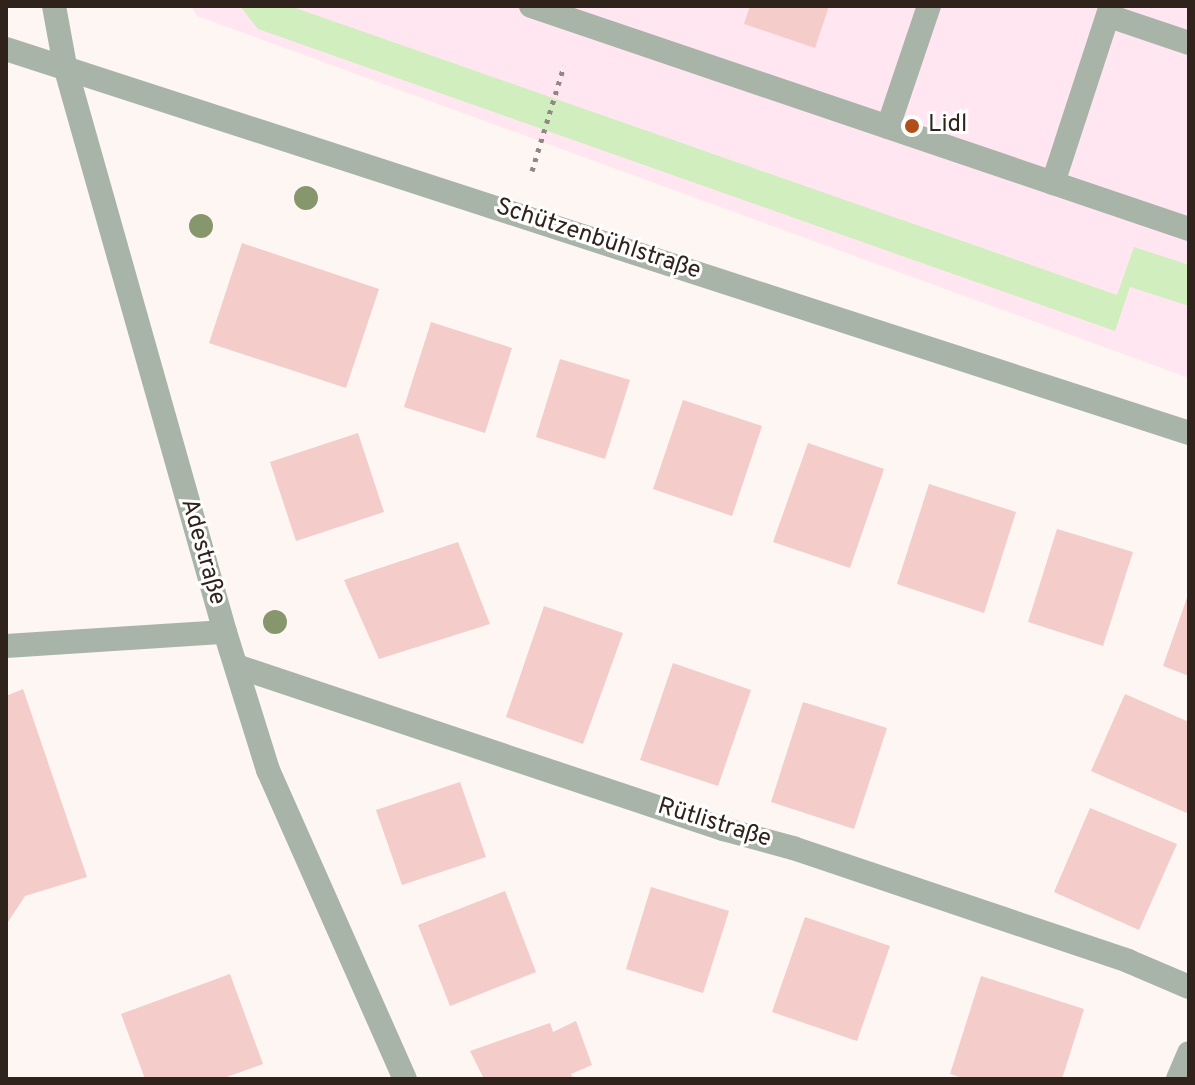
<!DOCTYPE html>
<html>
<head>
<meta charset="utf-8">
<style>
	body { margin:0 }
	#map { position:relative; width:1195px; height:1085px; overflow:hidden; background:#fdf6f2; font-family:Overpass,sans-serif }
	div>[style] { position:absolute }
	.commercial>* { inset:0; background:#ffe6f1 }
	.green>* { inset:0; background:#d1eebe }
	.building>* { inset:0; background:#f4ccca }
	.path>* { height:5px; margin-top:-2.5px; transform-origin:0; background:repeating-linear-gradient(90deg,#928883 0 4px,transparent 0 10px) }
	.service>* { height:24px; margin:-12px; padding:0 12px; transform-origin:12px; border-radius:12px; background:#a9b4a8 }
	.minor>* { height:24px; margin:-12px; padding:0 12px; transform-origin:12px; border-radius:12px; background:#a9b4a8 }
	.tertiary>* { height:24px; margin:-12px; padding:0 12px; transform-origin:12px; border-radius:12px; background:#a9b4a8 }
	.trees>* { width:24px; height:24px; margin:-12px; border-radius:50%; background:#87976d }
	.dots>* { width:22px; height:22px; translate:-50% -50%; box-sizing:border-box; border:4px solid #fff; border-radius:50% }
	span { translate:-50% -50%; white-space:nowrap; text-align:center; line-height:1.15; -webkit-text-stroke:6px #fff; paint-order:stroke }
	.poi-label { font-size:24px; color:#2f231c }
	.left { translate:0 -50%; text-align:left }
	.street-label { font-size:24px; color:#2f231c }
	.frame { position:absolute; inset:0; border:8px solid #2f231c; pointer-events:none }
</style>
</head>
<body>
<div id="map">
	<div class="commercial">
		<i style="clip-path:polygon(191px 6px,1189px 6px,1189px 378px,197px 16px)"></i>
	</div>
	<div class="green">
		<i style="clip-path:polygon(240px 6px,290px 6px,1117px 295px,1134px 247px,1189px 265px,1189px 306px,1130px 287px,1115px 331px,258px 29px)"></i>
	</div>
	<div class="building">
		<i style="clip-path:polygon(750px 6px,829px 6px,815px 48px,744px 24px)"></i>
		<i style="clip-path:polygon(242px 243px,379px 289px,346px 388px,209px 343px)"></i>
		<i style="clip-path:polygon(431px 322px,512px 348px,485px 433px,404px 407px)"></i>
		<i style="clip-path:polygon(560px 359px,630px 380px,605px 459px,536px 437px)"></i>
		<i style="clip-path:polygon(683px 400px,762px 426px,732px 516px,653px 489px)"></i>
		<i style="clip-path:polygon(358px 433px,384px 512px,296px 541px,270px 462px)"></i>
		<i style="clip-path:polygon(808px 443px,884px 469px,850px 568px,773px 542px)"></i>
		<i style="clip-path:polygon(929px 484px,1016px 512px,984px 613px,897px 584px)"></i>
		<i style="clip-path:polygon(1057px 529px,1133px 552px,1103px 646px,1028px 622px)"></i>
		<i style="clip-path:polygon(458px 542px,490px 624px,379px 659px,344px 580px)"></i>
		<i style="clip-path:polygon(1189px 592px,1189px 676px,1163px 666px)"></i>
		<i style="clip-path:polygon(544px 606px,623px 633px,583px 744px,506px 717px)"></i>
		<i style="clip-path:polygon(673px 663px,751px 690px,718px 786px,640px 760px)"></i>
		<i style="clip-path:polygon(23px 689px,87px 877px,25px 896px,6px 925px,6px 696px)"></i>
		<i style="clip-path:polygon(1125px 694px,1189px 722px,1189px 814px,1091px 771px)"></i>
		<i style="clip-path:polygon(803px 702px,887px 728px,854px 829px,771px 802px)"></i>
		<i style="clip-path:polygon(460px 782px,486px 857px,402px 885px,376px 810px)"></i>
		<i style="clip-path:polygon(1090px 808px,1177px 844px,1139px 930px,1054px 892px)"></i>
		<i style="clip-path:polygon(651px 887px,729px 911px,703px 993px,626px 969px)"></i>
		<i style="clip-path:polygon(505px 891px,536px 972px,450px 1006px,418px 925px)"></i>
		<i style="clip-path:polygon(805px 917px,890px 946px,857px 1041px,772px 1012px)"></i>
		<i style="clip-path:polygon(230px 974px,263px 1064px,221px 1079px,145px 1079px,121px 1014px)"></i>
		<i style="clip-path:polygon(981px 976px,1084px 1009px,1062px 1079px,966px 1079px,950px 1074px)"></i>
		<i style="clip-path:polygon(576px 1021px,592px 1065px,571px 1074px,573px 1079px,484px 1079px,470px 1051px,550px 1023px,553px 1032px)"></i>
	</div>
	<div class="path">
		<i style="left:532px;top:171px;width:110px;rotate:-73.1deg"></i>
	</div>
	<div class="service">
		<i style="left:531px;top:6px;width:695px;rotate:18.72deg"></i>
		<i style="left:1109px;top:16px;width:84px;rotate:18.6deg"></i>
		<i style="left:888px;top:127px;width:128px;rotate:-71.3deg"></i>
		<i style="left:1053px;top:183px;width:186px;rotate:-71.9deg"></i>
		<i style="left:6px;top:646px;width:219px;rotate:-3.7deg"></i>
	</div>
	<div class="minor">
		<i style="left:6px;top:49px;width:1244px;rotate:17.98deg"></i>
		<i style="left:236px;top:666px;width:514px;rotate:18.51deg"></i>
		<i style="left:723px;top:829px;width:73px;rotate:15.2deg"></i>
		<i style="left:793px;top:848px;width:354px;rotate:18.6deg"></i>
		<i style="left:1128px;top:961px;width:66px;rotate:23.1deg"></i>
		<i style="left:1178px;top:1079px;width:28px;rotate:-67deg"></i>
	</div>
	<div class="tertiary">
		<i style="left:54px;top:6px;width:61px;rotate:79.6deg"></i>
		<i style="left:65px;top:66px;width:588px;rotate:74.22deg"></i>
		<i style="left:225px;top:632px;width:145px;rotate:72.7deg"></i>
		<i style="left:268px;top:770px;width:338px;rotate:66.1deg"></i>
	</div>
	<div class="trees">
		<i style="left:306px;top:198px"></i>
		<i style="left:201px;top:226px"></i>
		<i style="left:275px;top:622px"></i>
	</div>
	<div class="dots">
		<i style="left:912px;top:126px;background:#b24f19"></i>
	</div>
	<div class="poi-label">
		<span class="left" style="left:928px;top:126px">Lidl</span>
	</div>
	<div class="street-label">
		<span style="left:598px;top:240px;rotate:18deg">Schützenbühlstraße</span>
		<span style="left:202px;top:552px;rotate:74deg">Adestraße</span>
		<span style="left:714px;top:824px;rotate:17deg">Rütlistraße</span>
	</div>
	<div class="frame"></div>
</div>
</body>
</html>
